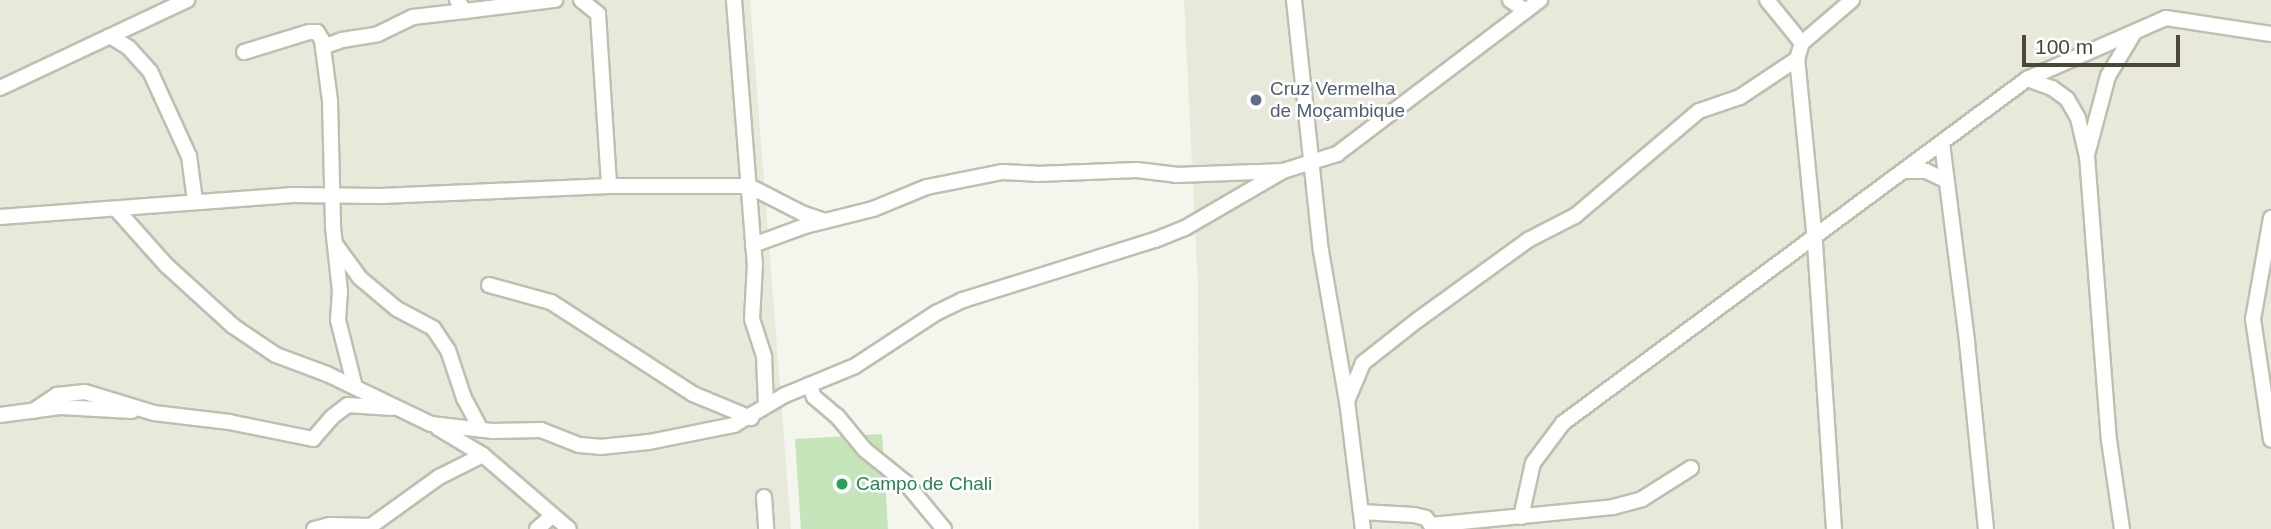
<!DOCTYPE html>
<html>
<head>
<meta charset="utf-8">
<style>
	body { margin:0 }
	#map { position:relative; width:2271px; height:529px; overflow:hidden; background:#f4f5ed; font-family:Helvetica,sans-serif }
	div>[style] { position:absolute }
	.residential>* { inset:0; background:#e8e8db }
	.green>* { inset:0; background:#c4e4ba }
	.roads { filter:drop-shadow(2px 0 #bfbfb0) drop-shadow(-2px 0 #bfbfb0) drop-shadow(0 2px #bfbfb0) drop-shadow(0 -2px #bfbfb0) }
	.minor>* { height:14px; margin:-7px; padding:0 7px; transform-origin:7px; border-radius:7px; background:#fff }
	.dots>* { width:19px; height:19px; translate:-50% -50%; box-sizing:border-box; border:4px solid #fff; border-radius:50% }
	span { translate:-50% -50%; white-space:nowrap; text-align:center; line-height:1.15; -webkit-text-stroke:5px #fff; paint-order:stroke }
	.service-label { font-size:19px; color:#4e5e75 }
	.left { translate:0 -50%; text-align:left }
	.leisure-label { font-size:19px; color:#27864d }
	.scale { position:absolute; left:2022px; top:35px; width:158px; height:32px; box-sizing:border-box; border:4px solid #49483b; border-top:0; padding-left:9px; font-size:21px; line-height:24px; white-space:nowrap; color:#49483b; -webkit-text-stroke:5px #fff; paint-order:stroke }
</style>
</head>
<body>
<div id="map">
	<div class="residential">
		<i style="clip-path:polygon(0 0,750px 0,791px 529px,0 529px)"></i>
		<i style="clip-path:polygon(1184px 0,2271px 0,2271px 529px,1199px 529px,1198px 286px)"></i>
	</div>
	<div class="green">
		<i style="clip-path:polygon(882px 434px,888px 529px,801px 529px,795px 439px)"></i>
	</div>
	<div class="roads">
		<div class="minor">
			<i style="left:457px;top:0;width:14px;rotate:54deg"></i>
			<i style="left:465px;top:11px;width:91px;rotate:-7deg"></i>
			<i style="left:581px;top:0;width:22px;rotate:39deg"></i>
			<i style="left:598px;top:14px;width:172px;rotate:86.3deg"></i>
			<i style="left:734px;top:0;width:265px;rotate:85.5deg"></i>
			<i style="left:755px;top:264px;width:55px;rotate:93.1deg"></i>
			<i style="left:752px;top:319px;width:40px;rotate:72deg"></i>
			<i style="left:764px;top:357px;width:48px;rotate:87.6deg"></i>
			<i style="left:1294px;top:0;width:252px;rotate:83.9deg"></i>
			<i style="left:1321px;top:251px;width:152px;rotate:80.2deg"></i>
			<i style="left:1347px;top:401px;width:129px;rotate:82.9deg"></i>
			<i style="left:1510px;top:0;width:19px;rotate:35deg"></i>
			<i style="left:1767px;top:0;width:55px;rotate:50.9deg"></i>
			<i style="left:110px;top:36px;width:22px;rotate:32deg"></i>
			<i style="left:129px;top:48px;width:31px;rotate:48deg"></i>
			<i style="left:150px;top:71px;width:94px;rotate:65.4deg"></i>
			<i style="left:189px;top:156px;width:45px;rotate:82.4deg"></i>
			<i style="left:323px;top:47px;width:20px;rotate:-20deg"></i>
			<i style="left:342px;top:40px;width:36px;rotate:-9deg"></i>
			<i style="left:378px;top:34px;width:39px;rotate:-26deg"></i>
			<i style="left:413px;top:17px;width:52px;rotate:-6.6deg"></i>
			<i style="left:244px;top:52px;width:68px;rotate:-17.1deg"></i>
			<i style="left:309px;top:32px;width:8px"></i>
			<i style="left:317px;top:32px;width:9px;rotate:58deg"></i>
			<i style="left:322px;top:40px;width:62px;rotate:82.5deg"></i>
			<i style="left:330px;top:101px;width:126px;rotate:88.6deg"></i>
			<i style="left:333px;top:227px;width:64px;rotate:83.8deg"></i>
			<i style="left:340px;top:291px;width:29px;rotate:94deg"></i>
			<i style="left:338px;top:320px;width:69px;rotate:75.8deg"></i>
			<i style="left:2027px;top:79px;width:27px;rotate:20deg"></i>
			<i style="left:2052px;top:88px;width:19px;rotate:36deg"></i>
			<i style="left:2067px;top:99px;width:22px;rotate:60deg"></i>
			<i style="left:2078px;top:118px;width:39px;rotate:77deg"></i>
			<i style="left:2087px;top:156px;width:285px;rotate:85.6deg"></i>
			<i style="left:2109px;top:440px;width:90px;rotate:81.7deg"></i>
			<i style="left:0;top:88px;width:207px;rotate:-25.2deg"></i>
			<i style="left:1942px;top:143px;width:201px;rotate:82.8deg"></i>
			<i style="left:1967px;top:342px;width:188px;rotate:84.2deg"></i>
			<i style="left:2088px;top:151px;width:78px;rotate:-75.1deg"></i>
			<i style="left:2108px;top:76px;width:50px;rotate:-58.8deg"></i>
			<i style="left:1905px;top:171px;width:21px"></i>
			<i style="left:1926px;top:171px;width:21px;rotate:25deg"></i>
			<i style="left:117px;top:210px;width:74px;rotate:48.3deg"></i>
			<i style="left:166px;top:265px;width:91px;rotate:42.3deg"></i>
			<i style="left:233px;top:326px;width:52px;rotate:34deg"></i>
			<i style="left:276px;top:355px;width:54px;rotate:20.4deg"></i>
			<i style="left:327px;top:374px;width:115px;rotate:25.7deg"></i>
			<i style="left:431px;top:424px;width:61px;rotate:6.5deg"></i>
			<i style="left:492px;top:431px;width:49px;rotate:-1.2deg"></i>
			<i style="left:541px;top:430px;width:41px;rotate:21.5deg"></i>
			<i style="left:579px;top:445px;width:21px;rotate:5deg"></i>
			<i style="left:600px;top:447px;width:49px;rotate:-5.8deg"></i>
			<i style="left:649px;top:442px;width:87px;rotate:-11.3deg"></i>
			<i style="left:734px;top:425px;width:59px;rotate:-30.5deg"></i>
			<i style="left:785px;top:395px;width:76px;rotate:-22.5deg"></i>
			<i style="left:855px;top:366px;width:97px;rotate:-33.2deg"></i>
			<i style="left:936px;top:313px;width:30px;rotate:-26deg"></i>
			<i style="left:963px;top:300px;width:201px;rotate:-17.4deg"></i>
			<i style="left:1155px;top:240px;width:32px;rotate:-22deg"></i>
			<i style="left:1185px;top:228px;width:113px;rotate:-30.2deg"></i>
			<i style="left:0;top:217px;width:291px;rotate:-4.3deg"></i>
			<i style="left:290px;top:195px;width:91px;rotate:0.6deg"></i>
			<i style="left:381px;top:196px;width:228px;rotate:-2.5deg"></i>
			<i style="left:609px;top:186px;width:140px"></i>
			<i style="left:749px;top:186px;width:62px;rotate:27deg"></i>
			<i style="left:804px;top:214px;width:22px;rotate:18deg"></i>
			<i style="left:2271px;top:218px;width:103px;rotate:100.1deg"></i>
			<i style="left:2253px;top:319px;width:122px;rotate:81.5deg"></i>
			<i style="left:336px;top:245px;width:41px;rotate:54deg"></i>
			<i style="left:360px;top:278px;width:48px;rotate:40deg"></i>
			<i style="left:397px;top:309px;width:41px;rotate:27.8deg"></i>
			<i style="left:433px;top:328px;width:27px;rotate:56deg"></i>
			<i style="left:448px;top:350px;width:51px;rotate:71.6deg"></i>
			<i style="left:464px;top:398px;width:36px;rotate:62deg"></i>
			<i style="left:753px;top:245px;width:55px;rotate:-20.1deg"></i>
			<i style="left:805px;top:226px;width:70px;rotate:-14deg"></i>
			<i style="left:873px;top:209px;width:58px;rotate:-22.2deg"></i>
			<i style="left:927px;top:187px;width:76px;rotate:-11.3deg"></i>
			<i style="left:1002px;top:172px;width:35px;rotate:3deg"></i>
			<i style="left:1037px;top:174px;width:100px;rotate:-2.3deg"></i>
			<i style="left:1137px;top:170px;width:39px;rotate:7deg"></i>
			<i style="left:1176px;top:175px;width:107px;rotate:-2.1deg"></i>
			<i style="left:1283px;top:171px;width:57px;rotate:-17.5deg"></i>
			<i style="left:1337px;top:154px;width:255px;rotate:-37.2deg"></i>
			<i style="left:489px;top:285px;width:64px;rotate:15.3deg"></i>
			<i style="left:551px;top:302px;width:169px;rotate:32.9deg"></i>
			<i style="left:693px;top:394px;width:63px;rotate:22.5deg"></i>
			<i style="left:809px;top:385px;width:13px;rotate:67deg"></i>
			<i style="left:814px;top:397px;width:30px;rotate:40deg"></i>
			<i style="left:837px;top:416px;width:44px;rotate:50.5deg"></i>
			<i style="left:865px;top:450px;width:51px;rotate:38.7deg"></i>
			<i style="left:905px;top:482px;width:61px;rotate:50.3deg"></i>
			<i style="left:1347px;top:401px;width:41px;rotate:-67.2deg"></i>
			<i style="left:1363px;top:363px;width:71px;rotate:-38.2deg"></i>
			<i style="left:1419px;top:319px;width:135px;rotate:-35.9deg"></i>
			<i style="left:1528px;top:240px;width:53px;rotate:-27.1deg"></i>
			<i style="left:1575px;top:216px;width:162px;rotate:-40.3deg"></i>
			<i style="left:1699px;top:111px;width:43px;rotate:-18.9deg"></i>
			<i style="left:1740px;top:97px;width:69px;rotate:-33.7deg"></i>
			<i style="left:33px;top:411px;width:29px;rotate:-34deg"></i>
			<i style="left:57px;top:395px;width:28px;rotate:-6deg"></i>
			<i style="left:85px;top:392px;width:72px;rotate:16.9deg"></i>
			<i style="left:154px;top:413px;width:76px;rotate:6.8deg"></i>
			<i style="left:229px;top:422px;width:86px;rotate:11.4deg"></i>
			<i style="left:313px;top:439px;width:29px;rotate:-49deg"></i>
			<i style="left:332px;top:417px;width:20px;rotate:-37deg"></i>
			<i style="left:348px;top:405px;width:44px;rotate:3.9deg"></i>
			<i style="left:0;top:415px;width:62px;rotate:-7.5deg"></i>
			<i style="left:61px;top:407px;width:71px;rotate:3.2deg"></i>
			<i style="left:438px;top:428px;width:52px;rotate:31deg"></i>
			<i style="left:483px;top:455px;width:113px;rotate:40.7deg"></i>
			<i style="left:764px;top:497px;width:32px;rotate:86deg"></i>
			<i style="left:1361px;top:512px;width:53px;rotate:3.2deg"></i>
			<i style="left:1414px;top:515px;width:12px;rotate:14deg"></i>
			<i style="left:1426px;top:518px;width:9px;rotate:54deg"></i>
			<i style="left:1431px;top:525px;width:183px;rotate:-5.6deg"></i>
			<i style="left:1613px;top:507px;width:30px;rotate:-15deg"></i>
			<i style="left:1642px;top:499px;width:58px;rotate:-32.3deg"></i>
			<i style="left:1521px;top:517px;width:55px;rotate:-77.5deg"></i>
			<i style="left:1533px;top:463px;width:50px;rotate:-53.1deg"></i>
			<i style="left:1563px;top:423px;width:578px;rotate:-36.55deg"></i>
			<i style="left:2027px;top:79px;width:152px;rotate:-23.7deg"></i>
			<i style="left:2166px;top:18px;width:106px;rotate:8.7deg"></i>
			<i style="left:314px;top:529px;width:16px;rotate:-14deg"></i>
			<i style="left:330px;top:525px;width:41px;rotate:1.4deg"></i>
			<i style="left:371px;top:526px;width:84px;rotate:-35.8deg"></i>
			<i style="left:439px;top:477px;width:49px;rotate:-26.6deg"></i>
			<i style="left:537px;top:529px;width:20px;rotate:-41deg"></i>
			<i style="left:1834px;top:529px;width:299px;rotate:-93.8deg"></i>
			<i style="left:1814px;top:231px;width:173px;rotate:-95.6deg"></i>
			<i style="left:1797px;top:59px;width:17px;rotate:-73deg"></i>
			<i style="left:1802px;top:43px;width:66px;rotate:-40.7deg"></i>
		</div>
	</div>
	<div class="dots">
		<i style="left:1256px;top:100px;background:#5c6f8a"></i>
		<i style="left:842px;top:484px;background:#2e9e5b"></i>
	</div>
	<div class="service-label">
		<span class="left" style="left:1270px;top:100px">Cruz Vermelha<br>de Moçambique</span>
	</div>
	<div class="leisure-label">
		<span class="left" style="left:856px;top:484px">Campo de Chali</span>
	</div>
	<div class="scale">100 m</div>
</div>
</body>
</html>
